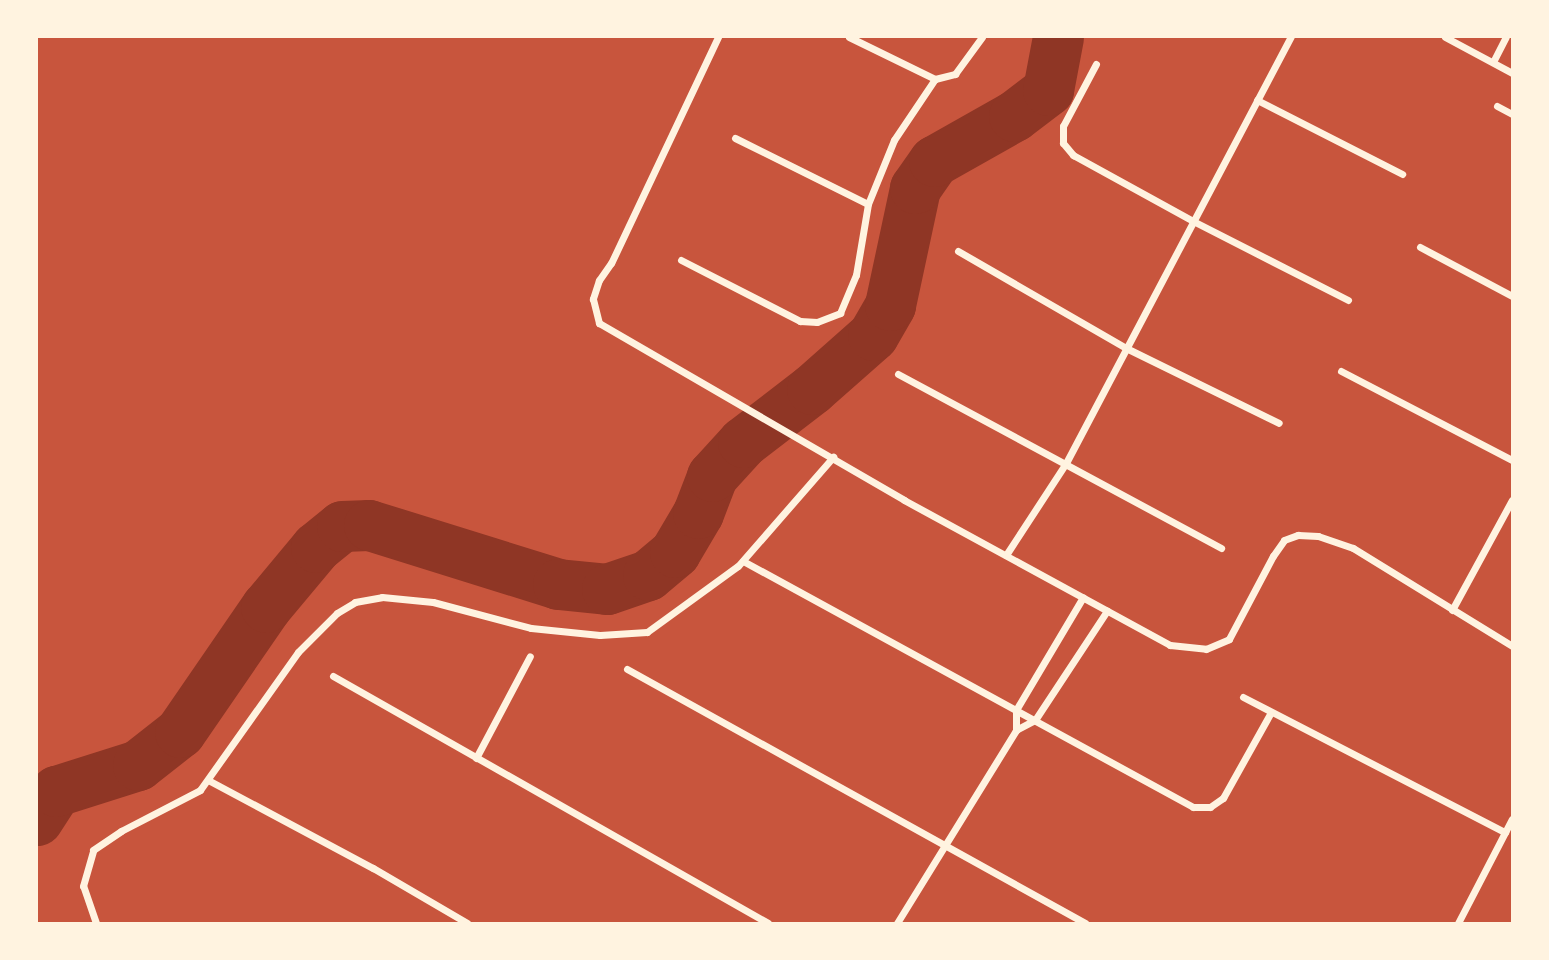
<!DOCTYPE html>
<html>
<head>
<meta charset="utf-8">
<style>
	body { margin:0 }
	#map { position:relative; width:1549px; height:960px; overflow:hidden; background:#c8553d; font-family:"Varela Round",sans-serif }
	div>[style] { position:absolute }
	.river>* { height:51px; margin:-25.5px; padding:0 25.5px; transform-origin:25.5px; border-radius:25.5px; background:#8f3625 }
	.minor>* { height:7px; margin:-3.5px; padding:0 3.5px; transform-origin:3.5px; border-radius:3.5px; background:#fff3e0 }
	span { translate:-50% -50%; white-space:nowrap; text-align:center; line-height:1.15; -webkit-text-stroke:5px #fff3e0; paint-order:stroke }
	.frame { position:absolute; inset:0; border:38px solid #fff3e0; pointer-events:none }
</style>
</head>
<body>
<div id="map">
	<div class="river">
		<i style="left:37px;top:820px;width:35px;rotate:-57deg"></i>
		<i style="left:56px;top:791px;width:86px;rotate:-17.6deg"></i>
		<i style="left:138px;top:765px;width:53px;rotate:-38.2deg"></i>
		<i style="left:180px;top:732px;width:152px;rotate:-55.5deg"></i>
		<i style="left:266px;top:607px;width:78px;rotate:-50.2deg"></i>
		<i style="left:316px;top:547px;width:33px;rotate:-39deg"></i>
		<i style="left:342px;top:526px;width:27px;rotate:-2deg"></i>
		<i style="left:369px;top:525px;width:198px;rotate:17.3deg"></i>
		<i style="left:558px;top:584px;width:49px;rotate:5.8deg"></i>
		<i style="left:607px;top:589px;width:43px;rotate:-18.9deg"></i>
		<i style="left:648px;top:575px;width:35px;rotate:-40deg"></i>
		<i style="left:675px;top:552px;width:45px;rotate:-59.5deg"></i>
		<i style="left:698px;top:513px;width:40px;rotate:-69deg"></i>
		<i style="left:712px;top:476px;width:46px;rotate:-47.6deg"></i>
		<i style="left:743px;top:442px;width:87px;rotate:-37.5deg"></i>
		<i style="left:812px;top:389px;width:81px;rotate:-41.5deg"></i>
		<i style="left:873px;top:335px;width:34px;rotate:-60deg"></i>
		<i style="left:890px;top:305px;width:120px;rotate:-77.9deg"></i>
		<i style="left:915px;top:188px;width:33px;rotate:-55deg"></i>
		<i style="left:934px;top:161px;width:92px;rotate:-29.4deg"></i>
		<i style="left:1014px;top:116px;width:43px;rotate:-37.4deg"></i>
		<i style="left:1048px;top:90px;width:54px;rotate:-79.3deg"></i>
	</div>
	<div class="minor">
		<i style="left:718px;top:37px;width:250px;rotate:115.3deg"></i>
		<i style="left:611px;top:263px;width:21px;rotate:125deg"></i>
		<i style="left:599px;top:280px;width:20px;rotate:108deg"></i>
		<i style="left:593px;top:299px;width:25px;rotate:76deg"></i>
		<i style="left:599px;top:323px;width:353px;rotate:30.1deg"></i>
		<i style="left:904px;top:500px;width:303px;rotate:28.6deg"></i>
		<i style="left:1170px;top:645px;width:36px;rotate:6deg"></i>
		<i style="left:1206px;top:649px;width:25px;rotate:-23deg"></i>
		<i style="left:1229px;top:639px;width:94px;rotate:-62.1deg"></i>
		<i style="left:1273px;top:556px;width:19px;rotate:-55deg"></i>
		<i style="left:1284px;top:540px;width:15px;rotate:-20deg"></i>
		<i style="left:1298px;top:535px;width:20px;rotate:3deg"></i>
		<i style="left:1318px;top:536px;width:37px;rotate:19deg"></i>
		<i style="left:1353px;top:548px;width:187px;rotate:31.6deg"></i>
		<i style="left:849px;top:37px;width:96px;rotate:26deg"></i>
		<i style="left:1445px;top:37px;width:76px;rotate:28.2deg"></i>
		<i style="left:1493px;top:62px;width:28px;rotate:-63deg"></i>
		<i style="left:1096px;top:64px;width:70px;rotate:118deg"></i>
		<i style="left:1063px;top:126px;width:17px;rotate:90deg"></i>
		<i style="left:1063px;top:143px;width:16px;rotate:50deg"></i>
		<i style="left:1073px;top:155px;width:137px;rotate:28.8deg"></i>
		<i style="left:1193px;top:221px;width:174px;rotate:27deg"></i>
		<i style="left:1257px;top:100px;width:163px;rotate:27deg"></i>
		<i style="left:1497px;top:106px;width:17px;rotate:28deg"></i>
		<i style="left:735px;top:138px;width:148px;rotate:26.4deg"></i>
		<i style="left:1420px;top:247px;width:104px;rotate:28deg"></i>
		<i style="left:958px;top:251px;width:194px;rotate:30deg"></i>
		<i style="left:1126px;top:348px;width:170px;rotate:26.1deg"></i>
		<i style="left:681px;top:260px;width:134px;rotate:27.1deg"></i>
		<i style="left:800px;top:321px;width:17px;rotate:3deg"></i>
		<i style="left:817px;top:322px;width:25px;rotate:-21deg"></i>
		<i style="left:840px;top:313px;width:41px;rotate:-67.2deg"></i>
		<i style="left:856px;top:275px;width:72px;rotate:-80.4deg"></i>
		<i style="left:868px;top:204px;width:69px;rotate:-67.9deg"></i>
		<i style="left:894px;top:140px;width:73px;rotate:-56.1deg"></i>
		<i style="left:935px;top:79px;width:21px;rotate:-14deg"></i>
		<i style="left:955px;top:74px;width:46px;rotate:-53.9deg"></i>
		<i style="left:1341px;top:371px;width:193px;rotate:27.5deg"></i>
		<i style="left:898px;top:374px;width:367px;rotate:28.3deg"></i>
		<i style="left:1006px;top:555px;width:110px;rotate:-56.9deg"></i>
		<i style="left:1066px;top:463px;width:482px;rotate:-62.2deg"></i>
		<i style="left:743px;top:561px;width:513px;rotate:28.66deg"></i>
		<i style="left:1193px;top:807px;width:17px"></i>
		<i style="left:1210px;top:807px;width:16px;rotate:-35deg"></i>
		<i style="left:1223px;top:798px;width:98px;rotate:-60.8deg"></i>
		<i style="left:1452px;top:610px;width:125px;rotate:-61.4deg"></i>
		<i style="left:627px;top:669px;width:524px;rotate:29.01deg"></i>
		<i style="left:333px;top:676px;width:500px;rotate:29.59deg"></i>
		<i style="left:1243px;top:697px;width:295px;rotate:27.3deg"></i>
		<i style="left:1016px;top:730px;width:20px;rotate:-90deg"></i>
		<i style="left:1016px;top:710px;width:131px;rotate:-59.3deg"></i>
		<i style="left:476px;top:758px;width:115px;rotate:-62.1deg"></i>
		<i style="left:208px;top:780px;width:187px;rotate:28.1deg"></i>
		<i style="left:373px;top:868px;width:109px;rotate:30.3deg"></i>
		<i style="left:96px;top:923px;width:39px;rotate:-109deg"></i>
		<i style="left:83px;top:886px;width:37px;rotate:-74deg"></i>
		<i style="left:93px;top:850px;width:34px;rotate:-34deg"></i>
		<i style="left:121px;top:831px;width:89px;rotate:-27.4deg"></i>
		<i style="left:200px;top:790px;width:169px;rotate:-54.6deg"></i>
		<i style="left:298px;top:652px;width:55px;rotate:-45deg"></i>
		<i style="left:337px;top:613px;width:21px;rotate:-31deg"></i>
		<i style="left:355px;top:602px;width:27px;rotate:-10deg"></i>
		<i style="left:382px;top:597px;width:51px;rotate:5.6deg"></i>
		<i style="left:433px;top:602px;width:101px;rotate:14.9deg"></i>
		<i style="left:531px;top:628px;width:69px;rotate:5.8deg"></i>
		<i style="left:600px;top:635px;width:47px;rotate:-3.7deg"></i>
		<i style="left:647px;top:632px;width:112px;rotate:-36deg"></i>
		<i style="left:738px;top:566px;width:145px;rotate:-48.9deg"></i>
		<i style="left:897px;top:923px;width:227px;rotate:-58.3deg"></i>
		<i style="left:1016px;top:730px;width:21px;rotate:-28deg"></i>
		<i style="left:1035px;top:720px;width:131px;rotate:-56.6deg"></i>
		<i style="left:1458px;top:923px;width:117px;rotate:-62.6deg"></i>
	</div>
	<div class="frame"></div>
</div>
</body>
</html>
